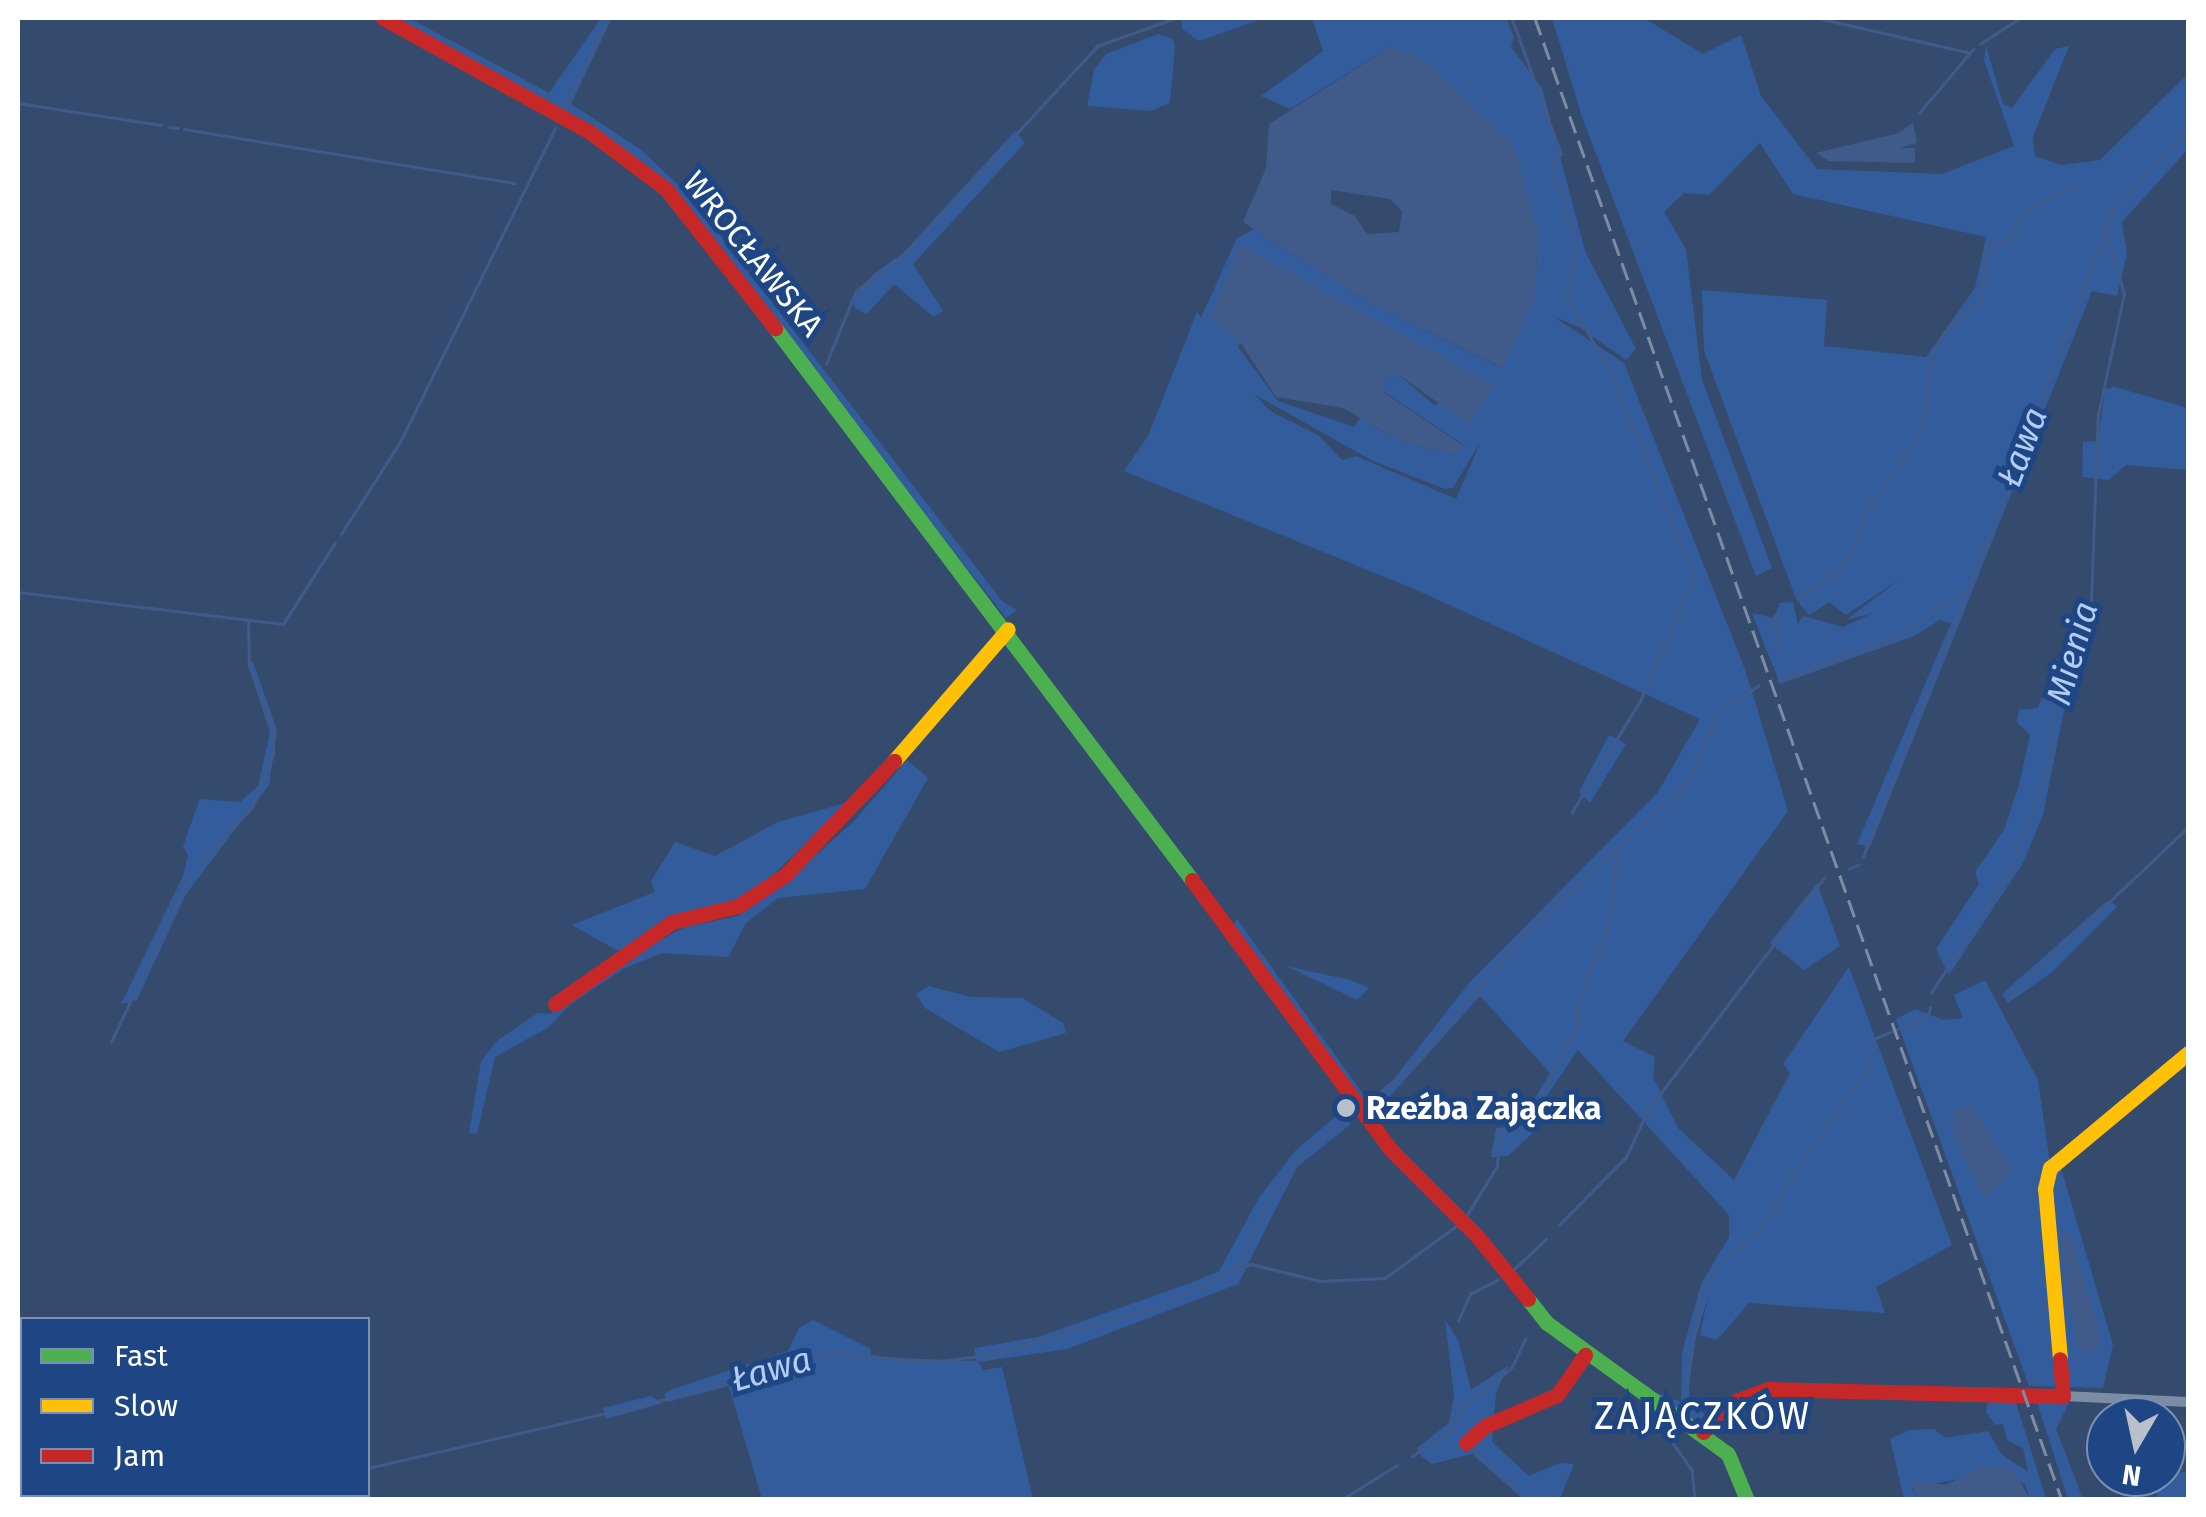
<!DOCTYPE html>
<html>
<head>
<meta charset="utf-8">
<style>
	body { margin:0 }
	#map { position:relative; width:2206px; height:1517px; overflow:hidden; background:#354b6e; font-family:"Fira Sans",sans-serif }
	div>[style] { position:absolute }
	.green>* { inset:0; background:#325c9c }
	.water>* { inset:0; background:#405b89 }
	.stream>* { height:2.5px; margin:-1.25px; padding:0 1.25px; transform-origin:1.25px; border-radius:1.25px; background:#405b89 }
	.street>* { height:10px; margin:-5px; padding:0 5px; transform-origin:5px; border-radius:5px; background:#7c8ca4 }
	.fast>* { height:15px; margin:-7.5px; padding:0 7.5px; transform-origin:7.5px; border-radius:7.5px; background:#4caf50 }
	.slow>* { height:15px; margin:-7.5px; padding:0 7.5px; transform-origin:7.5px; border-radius:7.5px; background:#ffc107 }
	.jam>* { height:15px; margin:-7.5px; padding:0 7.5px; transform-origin:7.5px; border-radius:7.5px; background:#c62828 }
	.rail>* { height:2.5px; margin-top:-1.25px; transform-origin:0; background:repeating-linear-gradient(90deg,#7c8ca3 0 18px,transparent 0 26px) }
	.dots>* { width:28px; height:28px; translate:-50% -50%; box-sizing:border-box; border:5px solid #1e4685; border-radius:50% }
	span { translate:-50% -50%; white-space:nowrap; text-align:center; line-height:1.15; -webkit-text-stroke:10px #1e4685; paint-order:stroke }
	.street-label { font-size:32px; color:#fff }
	.poi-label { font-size:32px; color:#fff; font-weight:700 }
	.left { translate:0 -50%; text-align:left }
	.water-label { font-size:35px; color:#b2ccf2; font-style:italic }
	.quarter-label { font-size:38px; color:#fff; letter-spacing:2.5px }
	.frame { position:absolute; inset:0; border:20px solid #fff; pointer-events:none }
	.legend { position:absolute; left:20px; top:1317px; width:350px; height:180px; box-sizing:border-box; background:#1e4685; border:2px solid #7890b6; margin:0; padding:12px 18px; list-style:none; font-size:30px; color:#fff }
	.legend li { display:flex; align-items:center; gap:20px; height:50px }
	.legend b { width:50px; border:2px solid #7890b6 }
	.north { position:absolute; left:2086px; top:1397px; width:100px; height:100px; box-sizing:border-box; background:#1e4685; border:2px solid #7890b6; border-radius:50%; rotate:189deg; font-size:28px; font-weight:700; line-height:40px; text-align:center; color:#fff }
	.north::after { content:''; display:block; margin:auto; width:35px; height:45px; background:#b8c0cc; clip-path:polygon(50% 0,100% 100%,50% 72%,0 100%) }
</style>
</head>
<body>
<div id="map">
	<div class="green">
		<i style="clip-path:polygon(391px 18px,409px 18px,549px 93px,601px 18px,612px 18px,571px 104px,640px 149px,690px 196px,1002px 601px,1017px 610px,1006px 618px,669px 187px)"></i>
		<i style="clip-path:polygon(1181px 18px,1264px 18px,1199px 41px,1182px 29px)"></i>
		<i style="clip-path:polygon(evenodd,1312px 18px,1506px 18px,1514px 37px,1511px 47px,1542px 88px,1585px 251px,1636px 349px,1626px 360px,1579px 327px,1554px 317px,1624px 363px,1746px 672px,1788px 811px,1623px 1041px,1655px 1057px,1653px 1077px,1678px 1128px,1734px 1180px,1790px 1073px,1783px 1064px,1849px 967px,1952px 1245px,1876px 1287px,1885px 1313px,1749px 1303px,1717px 1340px,1700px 1335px,1708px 1297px,1690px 1356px,1689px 1402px,1707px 1416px,1725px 1402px,1701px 1424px,1652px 1398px,1656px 1392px,1681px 1402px,1682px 1353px,1701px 1284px,1729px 1237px,1729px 1215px,1578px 1050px,1536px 1112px,1535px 1131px,1508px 1156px,1491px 1157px,1496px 1128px,1529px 1125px,1532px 1103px,1550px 1073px,1480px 996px,1375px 1113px,1381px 1130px,1231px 926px,1237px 919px,1368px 1101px,1394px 1079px,1469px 983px,1658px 792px,1700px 719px,1412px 588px,1124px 471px,1148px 436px,1197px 312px,1201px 318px,1237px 238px,1254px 229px,1370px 303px,1502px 368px,1534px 297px,1537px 257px,1390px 47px,1290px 109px,1261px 96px,1323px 51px,1312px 18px,1241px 343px,1495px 386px,1434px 405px,1399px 375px,1388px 377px,1383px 391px,1465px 446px,1454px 455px,1398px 440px,1360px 418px,1354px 427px,1278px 401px,1238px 347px,1241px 343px,1312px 18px,1254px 394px,1373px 461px,1445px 489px,1453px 488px,1481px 441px,1456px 499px,1356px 456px,1342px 460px,1318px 435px,1270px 411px,1254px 394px)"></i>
		<i style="clip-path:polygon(1552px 18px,1644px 18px,1703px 54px,1741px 35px,1761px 96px,1817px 169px,1942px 174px,2014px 146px,1984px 60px,1986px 46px,2003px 104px,2012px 108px,2055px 49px,2069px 46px,2033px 137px,2035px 156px,2061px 165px,2100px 160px,2188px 74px,2188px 149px,2122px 222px,2127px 254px,2117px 296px,2092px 291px,1870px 847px,1857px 844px,1951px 623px,1940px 620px,1914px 636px,1780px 684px,1752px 613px,1774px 618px,1780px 603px,1793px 602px,1798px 624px,1803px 616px,1843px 627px,1874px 613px,1846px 620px,1900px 579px,1846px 615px,1829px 602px,1809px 615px,1797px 601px,1704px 351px,1702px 290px,1827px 300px,1824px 346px,1926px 357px,1975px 288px,1986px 237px,1793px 194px,1760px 143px,1709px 195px,1684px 193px,1664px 212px,1686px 249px,1702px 380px,1772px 568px,1756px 576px,1582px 117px)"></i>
		<i style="clip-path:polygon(1158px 34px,1173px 39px,1175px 47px,1170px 103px,1150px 111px,1087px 106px,1094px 70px,1106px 54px)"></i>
		<i style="clip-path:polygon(1015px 131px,1025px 143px,913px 264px,943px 311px,934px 317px,894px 284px,867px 314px,855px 308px,852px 299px,875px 273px,904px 252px)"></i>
		<i style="clip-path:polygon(2115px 387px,2188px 408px,2188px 470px,2126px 465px,2109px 480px,2082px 477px,2083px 442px,2098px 441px,2105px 389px)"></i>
		<i style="clip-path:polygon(247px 661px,253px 662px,277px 730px,269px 785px,186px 894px,137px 1000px,121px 1004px,183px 876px,188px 856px,183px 846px,200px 799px,240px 802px,258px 786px,270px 733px)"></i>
		<i style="clip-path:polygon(2042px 698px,2065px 706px,2043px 814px,2023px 863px,1949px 975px,1936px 949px,1979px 884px,1975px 872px,2004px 830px,2019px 785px,2030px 735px,2017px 722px,2019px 710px,2038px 708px)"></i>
		<i style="clip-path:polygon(1609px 735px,1626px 744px,1590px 803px,1579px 792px)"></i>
		<i style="clip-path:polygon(907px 760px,928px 778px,865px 889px,778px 898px,746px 923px,728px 957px,662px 953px,625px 968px,571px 1004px,549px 1027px,495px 1057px,477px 1134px,469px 1133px,481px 1061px,498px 1040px,538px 1013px,550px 1014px,636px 953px,685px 927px,738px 916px,777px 890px,854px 821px)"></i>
		<i style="clip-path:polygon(849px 802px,757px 890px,618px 951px,572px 925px,655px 892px,651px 881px,675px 842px,715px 856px,778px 822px)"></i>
		<i style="clip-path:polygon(1817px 883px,1840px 946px,1804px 970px,1770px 943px)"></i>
		<i style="clip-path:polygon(2108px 900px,2117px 906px,2113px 911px,2051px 973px,2008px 1003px,2002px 994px)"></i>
		<i style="clip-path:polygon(1286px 966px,1350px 980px,1369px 988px,1357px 1000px)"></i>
		<i style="clip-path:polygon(1985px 980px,2038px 1080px,2049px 1157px,2060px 1165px,2113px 1345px,2103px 1388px,2029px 1386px,1896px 1019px,1915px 1009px,1944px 1020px,1963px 1018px,1954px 995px)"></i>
		<i style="clip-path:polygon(928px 986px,971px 997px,1022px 998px,1063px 1023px,1066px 1033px,999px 1052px,925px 1008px,916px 994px)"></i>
		<i style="clip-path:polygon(1342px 1111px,1351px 1124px,1297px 1167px,1238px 1284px,1067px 1349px,978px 1362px,983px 1370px,1002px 1367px,1033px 1499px,762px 1499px,729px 1386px,668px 1402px,664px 1394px,673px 1389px,788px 1351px,799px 1328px,813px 1320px,871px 1349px,871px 1357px,977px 1361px,974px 1348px,1038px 1337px,1196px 1281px,1219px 1271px,1259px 1198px,1295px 1151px)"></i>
		<i style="clip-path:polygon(1445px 1320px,1458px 1340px,1471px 1390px,1508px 1366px,1496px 1393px,1492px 1442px,1529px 1476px,1560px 1463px,1574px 1464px,1560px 1499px,1523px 1499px,1472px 1454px,1432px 1464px,1421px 1456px,1417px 1448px,1449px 1423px,1454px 1396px)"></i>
		<i style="clip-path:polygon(651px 1396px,663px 1403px,606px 1419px,603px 1408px)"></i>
		<i style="clip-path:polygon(2015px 1399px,2046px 1499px,2030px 1499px,2025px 1484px,1989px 1473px,1912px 1488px,1920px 1499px,1904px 1499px,1890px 1439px,1909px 1430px,1934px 1429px,1945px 1438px,1988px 1431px,2002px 1455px,2028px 1472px,2023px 1448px,2007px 1440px,2003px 1424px,1995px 1425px,1986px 1412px,1988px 1400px)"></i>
		<i style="clip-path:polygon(2036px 1399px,2069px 1403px,2056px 1429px,2083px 1499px,2068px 1499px)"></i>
		<i style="clip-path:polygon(2188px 1471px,2188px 1499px,2158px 1499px,2153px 1477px)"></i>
	</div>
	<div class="water">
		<i style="clip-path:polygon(evenodd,1390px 47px,1425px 60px,1515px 148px,1538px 232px,1535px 296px,1503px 368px,1370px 303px,1243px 222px,1266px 168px,1269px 124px,1390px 47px,1331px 190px,1390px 199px,1402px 211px,1399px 232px,1367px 234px,1355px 216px,1331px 204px,1331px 190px)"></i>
		<i style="clip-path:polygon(1913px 122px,1917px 143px,1899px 148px,1915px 148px,1915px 163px,1829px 161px,1816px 153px,1899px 133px)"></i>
		<i style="clip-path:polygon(1240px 245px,1495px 386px,1468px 424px,1399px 375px,1388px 377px,1383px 392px,1465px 447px,1454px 455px,1398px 440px,1343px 408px,1276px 397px,1241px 343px,1210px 318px)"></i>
		<i style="clip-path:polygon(1972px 1106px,2012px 1171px,1984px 1199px,1952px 1134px,1955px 1108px)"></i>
		<i style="clip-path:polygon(2069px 1231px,2101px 1339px,2089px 1354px,2077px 1348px,2059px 1236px)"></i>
		<i style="clip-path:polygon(1980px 1468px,2012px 1468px,2030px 1499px,1920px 1499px,1912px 1487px,1920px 1481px,1945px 1485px)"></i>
	</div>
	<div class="stream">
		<i style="left:1512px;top:18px;width:144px;rotate:70.1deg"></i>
		<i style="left:1561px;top:153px;width:14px;rotate:126deg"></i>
		<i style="left:1553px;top:164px;width:77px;rotate:73.4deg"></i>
		<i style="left:1575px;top:238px;width:51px;rotate:93.4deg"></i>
		<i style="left:1572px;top:289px;width:8px;rotate:140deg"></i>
		<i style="left:1566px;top:294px;width:89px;rotate:60.3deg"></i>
		<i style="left:1610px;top:371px;width:223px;rotate:67.6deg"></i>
		<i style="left:1695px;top:577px;width:137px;rotate:113.7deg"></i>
		<i style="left:1640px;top:702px;width:130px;rotate:121.5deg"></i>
		<i style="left:1818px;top:18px;width:153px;rotate:12.9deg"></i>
		<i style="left:1980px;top:44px;width:48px;rotate:-33deg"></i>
		<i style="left:18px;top:103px;width:144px;rotate:8.8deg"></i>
		<i style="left:564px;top:109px;width:102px;rotate:-63.7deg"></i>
		<i style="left:1919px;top:113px;width:84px;rotate:-49.8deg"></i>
		<i style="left:169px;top:127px;width:9px;rotate:6deg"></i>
		<i style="left:184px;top:129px;width:335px;rotate:9.3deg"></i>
		<i style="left:826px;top:364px;width:79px;rotate:-67.7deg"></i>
		<i style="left:856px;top:291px;width:67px;rotate:-37.7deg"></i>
		<i style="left:909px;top:250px;width:277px;rotate:-47.3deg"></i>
		<i style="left:1097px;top:46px;width:83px;rotate:-19.7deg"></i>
		<i style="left:341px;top:534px;width:109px;rotate:-57.3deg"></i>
		<i style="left:400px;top:442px;width:350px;rotate:-63.7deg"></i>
		<i style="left:18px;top:592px;width:267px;rotate:6.9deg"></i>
		<i style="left:283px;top:624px;width:96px;rotate:-57.3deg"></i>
		<i style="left:1799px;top:596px;width:48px;rotate:-33deg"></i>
		<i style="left:1839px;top:570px;width:28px;rotate:-55deg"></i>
		<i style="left:1855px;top:547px;width:30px;rotate:-76deg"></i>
		<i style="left:1862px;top:518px;width:108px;rotate:-56.3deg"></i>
		<i style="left:1922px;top:428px;width:75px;rotate:-82.3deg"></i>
		<i style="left:1932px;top:354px;width:26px;rotate:-61deg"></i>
		<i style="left:1945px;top:331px;width:48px;rotate:-40.7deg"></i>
		<i style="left:1981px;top:300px;width:49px;rotate:-84.2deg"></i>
		<i style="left:1986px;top:251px;width:26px;rotate:-31deg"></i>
		<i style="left:2008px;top:238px;width:35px;rotate:-57deg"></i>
		<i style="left:2027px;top:209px;width:54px;rotate:-24.2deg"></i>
		<i style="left:1775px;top:616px;width:28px;rotate:84deg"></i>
		<i style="left:1778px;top:680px;width:119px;rotate:-19.7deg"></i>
		<i style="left:1890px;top:640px;width:95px;rotate:-33.9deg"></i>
		<i style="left:1969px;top:587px;width:404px;rotate:-69.1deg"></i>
		<i style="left:2113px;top:209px;width:109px;rotate:-46.5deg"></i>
		<i style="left:1863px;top:857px;width:288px;rotate:-68.6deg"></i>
		<i style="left:197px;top:865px;width:80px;rotate:-46.5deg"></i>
		<i style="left:252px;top:807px;width:56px;rotate:-68deg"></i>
		<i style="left:273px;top:755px;width:24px;rotate:-90deg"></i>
		<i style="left:273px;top:731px;width:69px;rotate:-110.3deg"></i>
		<i style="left:249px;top:666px;width:43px;rotate:-91.3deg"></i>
		<i style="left:1849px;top:869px;width:10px;rotate:-24deg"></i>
		<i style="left:1931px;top:993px;width:147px;rotate:-57deg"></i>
		<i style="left:2011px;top:870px;width:107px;rotate:-70.4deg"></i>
		<i style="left:2047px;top:769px;width:93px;rotate:-83.2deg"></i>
		<i style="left:2058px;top:677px;width:82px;rotate:-66.3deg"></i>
		<i style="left:2091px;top:602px;width:187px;rotate:-87.9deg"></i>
		<i style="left:2098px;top:415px;width:124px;rotate:-77.9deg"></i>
		<i style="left:2124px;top:294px;width:67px;rotate:-106.5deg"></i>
		<i style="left:2008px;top:998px;width:248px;rotate:-43.5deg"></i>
		<i style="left:111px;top:1042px;width:185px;rotate:-64.7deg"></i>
		<i style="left:1366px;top:1104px;width:58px;rotate:-39.4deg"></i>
		<i style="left:1411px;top:1067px;width:169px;rotate:-49.3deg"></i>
		<i style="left:1521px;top:939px;width:214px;rotate:-43.5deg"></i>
		<i style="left:1676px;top:792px;width:22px;rotate:-47deg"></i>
		<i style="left:1691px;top:776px;width:69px;rotate:-67.1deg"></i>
		<i style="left:1718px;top:712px;width:48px;rotate:-33deg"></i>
		<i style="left:1467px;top:1215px;width:57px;rotate:-58.5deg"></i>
		<i style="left:1497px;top:1166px;width:33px;rotate:-87deg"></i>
		<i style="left:1499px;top:1133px;width:35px;rotate:-8deg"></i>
		<i style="left:1534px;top:1128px;width:18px;rotate:-93deg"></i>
		<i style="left:1533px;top:1110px;width:94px;rotate:-62.1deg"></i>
		<i style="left:1577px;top:1027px;width:26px;rotate:-90deg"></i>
		<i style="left:1577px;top:1001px;width:76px;rotate:-66.8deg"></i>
		<i style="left:1607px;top:931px;width:84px;rotate:-82.5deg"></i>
		<i style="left:1559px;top:1225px;width:95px;rotate:-45.4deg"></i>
		<i style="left:1626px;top:1157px;width:52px;rotate:-64.9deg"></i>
		<i style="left:1648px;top:1110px;width:291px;rotate:-52.8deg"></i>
		<i style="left:1513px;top:1270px;width:45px;rotate:-43.2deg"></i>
		<i style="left:1235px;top:1271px;width:17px;rotate:-24deg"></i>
		<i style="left:1251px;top:1264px;width:71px;rotate:13.8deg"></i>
		<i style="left:1320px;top:1281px;width:65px;rotate:-2.6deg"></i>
		<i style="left:1385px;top:1278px;width:88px;rotate:-36.2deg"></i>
		<i style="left:1458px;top:1321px;width:30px;rotate:-66deg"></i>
		<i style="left:1470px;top:1294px;width:31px;rotate:-27deg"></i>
		<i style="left:1683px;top:1412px;width:117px;rotate:-81.7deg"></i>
		<i style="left:1700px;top:1296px;width:37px;rotate:-57deg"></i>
		<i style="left:1720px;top:1265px;width:61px;rotate:-42.3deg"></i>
		<i style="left:1765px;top:1224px;width:78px;rotate:-60.2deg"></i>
		<i style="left:1804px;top:1156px;width:104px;rotate:-53.6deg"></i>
		<i style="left:1866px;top:1072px;width:34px;rotate:-76deg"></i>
		<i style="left:1874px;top:1039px;width:59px;rotate:-23.1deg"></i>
		<i style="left:1928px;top:1016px;width:9px;rotate:-77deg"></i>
		<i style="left:1675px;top:1422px;width:18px;rotate:103deg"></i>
		<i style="left:1671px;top:1440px;width:37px;rotate:55deg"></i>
		<i style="left:1692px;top:1470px;width:30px;rotate:84deg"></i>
		<i style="left:1470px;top:1447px;width:79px;rotate:42.4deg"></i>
		<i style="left:1412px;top:1456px;width:48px;rotate:-33deg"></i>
		<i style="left:1452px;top:1430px;width:18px;rotate:-71deg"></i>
		<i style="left:1458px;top:1413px;width:71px;rotate:-40.4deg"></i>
		<i style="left:1512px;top:1367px;width:31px;rotate:-65deg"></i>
		<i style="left:368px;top:1468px;width:307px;rotate:-13deg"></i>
		<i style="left:667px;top:1399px;width:168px;rotate:-16.3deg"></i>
		<i style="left:828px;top:1352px;width:104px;rotate:5.5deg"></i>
		<i style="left:932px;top:1362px;width:64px;rotate:-7.1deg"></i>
		<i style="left:996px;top:1354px;width:172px;rotate:-16.5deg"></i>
		<i style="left:1161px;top:1305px;width:86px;rotate:-26.3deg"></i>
		<i style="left:1238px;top:1267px;width:67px;rotate:-66.1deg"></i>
		<i style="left:1265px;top:1206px;width:64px;rotate:-54.6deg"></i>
		<i style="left:1302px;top:1154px;width:64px;rotate:-38.7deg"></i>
		<i style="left:329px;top:1500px;width:9px;rotate:-41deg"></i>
		<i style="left:1341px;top:1500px;width:66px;rotate:-32deg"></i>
	</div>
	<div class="street">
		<i style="left:2063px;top:1396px;width:125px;rotate:2.7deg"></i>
	</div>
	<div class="fast">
		<i style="left:775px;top:328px;width:692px;rotate:52.93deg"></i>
		<i style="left:1528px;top:1299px;width:31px;rotate:52deg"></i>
		<i style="left:1547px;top:1323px;width:223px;rotate:35.9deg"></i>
		<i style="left:1728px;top:1454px;width:50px;rotate:67.6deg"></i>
	</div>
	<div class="slow">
		<i style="left:894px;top:761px;width:174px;rotate:-49.2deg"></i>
		<i style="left:2060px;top:1359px;width:171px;rotate:-95deg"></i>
		<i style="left:2045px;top:1189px;width:22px;rotate:-77deg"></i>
		<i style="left:2050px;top:1168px;width:180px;rotate:-39.8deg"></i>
	</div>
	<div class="jam">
		<i style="left:383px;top:18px;width:238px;rotate:28.9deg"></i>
		<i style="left:591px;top:133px;width:94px;rotate:36.7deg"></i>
		<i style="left:666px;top:189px;width:177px;rotate:51.9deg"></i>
		<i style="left:1192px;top:880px;width:334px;rotate:53.6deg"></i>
		<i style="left:1390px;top:1149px;width:123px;rotate:45deg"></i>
		<i style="left:1477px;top:1236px;width:81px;rotate:51deg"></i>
		<i style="left:555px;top:1004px;width:143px;rotate:-35deg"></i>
		<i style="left:672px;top:922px;width:68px;rotate:-13.6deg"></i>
		<i style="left:738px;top:906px;width:56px;rotate:-33.4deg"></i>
		<i style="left:785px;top:875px;width:158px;rotate:-46.3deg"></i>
		<i style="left:1703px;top:1432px;width:47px;rotate:-42.4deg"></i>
		<i style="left:1738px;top:1400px;width:32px;rotate:-20deg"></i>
		<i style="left:1768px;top:1389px;width:295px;rotate:1.4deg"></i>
		<i style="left:2063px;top:1396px;width:37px;rotate:-95deg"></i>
		<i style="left:1466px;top:1443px;width:25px;rotate:-42deg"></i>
		<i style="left:1485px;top:1426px;width:78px;rotate:-23.3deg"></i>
		<i style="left:1557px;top:1395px;width:49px;rotate:-55deg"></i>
	</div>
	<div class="rail">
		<i style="left:1535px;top:18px;width:1573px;rotate:70.42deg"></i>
	</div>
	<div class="dots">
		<i style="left:1346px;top:1108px;background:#b8c0cc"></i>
	</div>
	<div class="street-label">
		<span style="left:753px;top:254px;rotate:51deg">WROCŁAWSKA</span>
	</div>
	<div class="poi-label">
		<span class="left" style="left:1366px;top:1108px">Rzeźba Zajączka</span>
	</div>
	<div class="water-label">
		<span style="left:2022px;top:447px;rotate:-69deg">Ława</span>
		<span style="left:2072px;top:653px;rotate:-74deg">Mienia</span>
		<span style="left:771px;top:1369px;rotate:-16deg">Ława</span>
	</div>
	<div class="quarter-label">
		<span style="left:1703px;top:1417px">ZAJĄCZKÓW</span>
	</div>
	<div class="frame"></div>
	<ul class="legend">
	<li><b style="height:12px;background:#4caf50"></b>Fast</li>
	<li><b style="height:12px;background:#ffc107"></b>Slow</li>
	<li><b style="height:12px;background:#c62828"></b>Jam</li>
	</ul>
	<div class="north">N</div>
</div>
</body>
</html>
